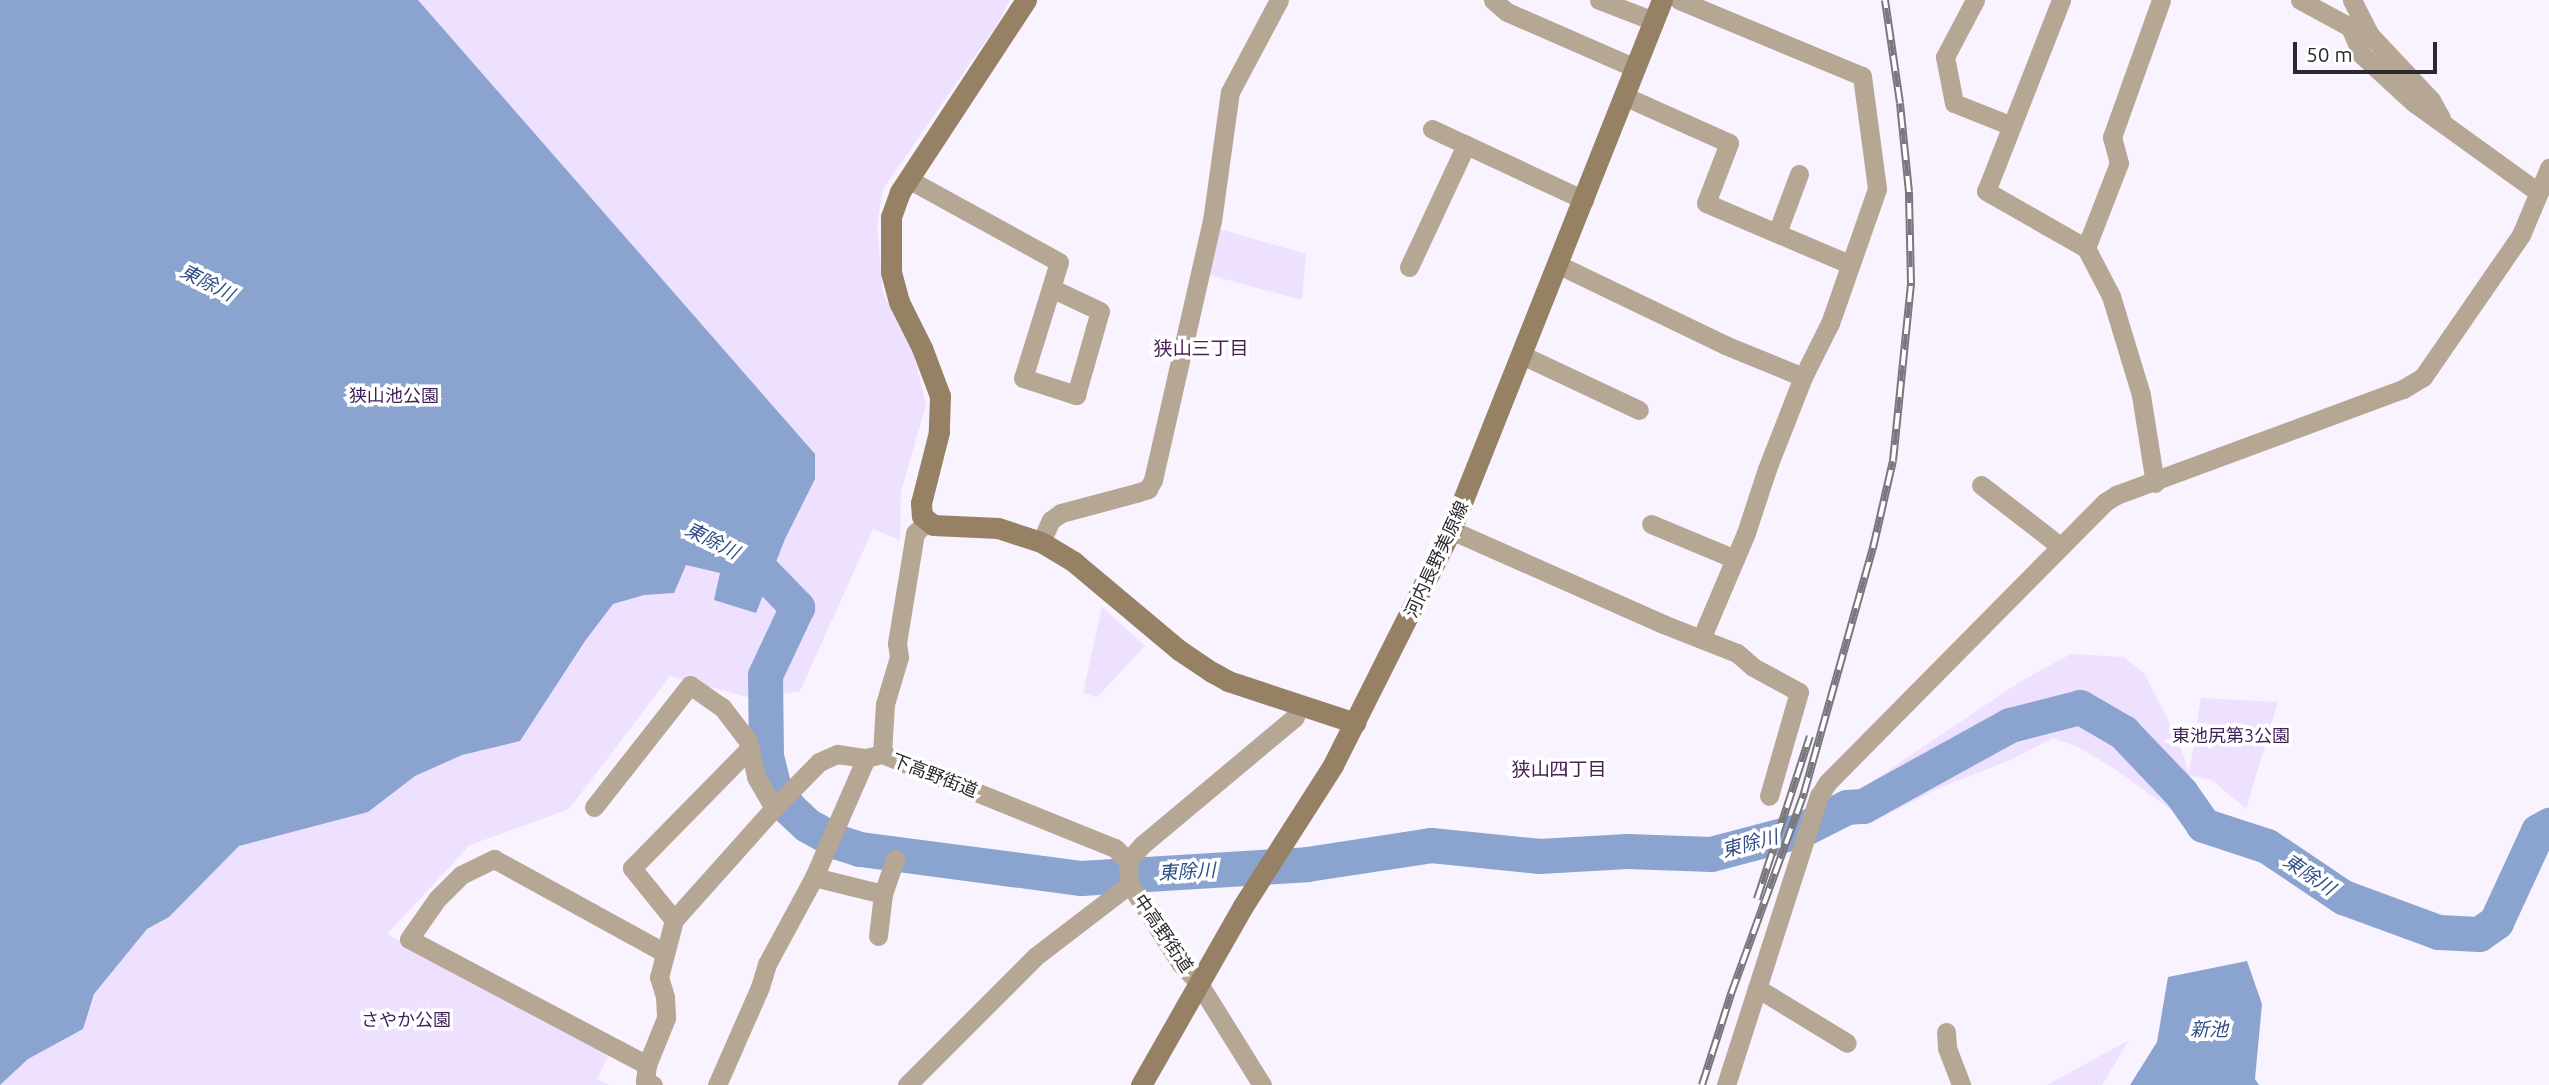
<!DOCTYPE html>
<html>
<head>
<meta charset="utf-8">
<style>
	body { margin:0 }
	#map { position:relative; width:2549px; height:1085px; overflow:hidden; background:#f8f3fe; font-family:Ubuntu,"Noto Sans JP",sans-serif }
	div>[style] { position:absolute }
	.green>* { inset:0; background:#eee0ff }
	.water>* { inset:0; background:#8ba4cf }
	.river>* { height:35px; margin:-17.5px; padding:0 17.5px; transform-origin:17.5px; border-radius:17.5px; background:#8ba4cf }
	.street>* { height:19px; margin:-9.5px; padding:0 9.5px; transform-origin:9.5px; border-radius:9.5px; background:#b6a794 }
	.secondary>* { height:21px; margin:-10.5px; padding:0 10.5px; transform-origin:10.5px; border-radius:10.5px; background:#968165 }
	.rail>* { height:8px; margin-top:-4px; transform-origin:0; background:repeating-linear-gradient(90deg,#fff 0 16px,#7b777f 0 32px); box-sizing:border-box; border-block:2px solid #7b777f }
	span { translate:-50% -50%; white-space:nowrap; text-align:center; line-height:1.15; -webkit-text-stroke:7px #fff; paint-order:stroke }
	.park-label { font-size:18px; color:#3e1f57 }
	.street-label { font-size:18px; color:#2b292e }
	.water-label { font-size:19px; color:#304e86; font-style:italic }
	.neighbourhood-label { font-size:19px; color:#4b2055 }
	.scale { position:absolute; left:2293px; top:42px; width:144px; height:32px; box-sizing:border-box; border:4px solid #2b292e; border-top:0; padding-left:9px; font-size:21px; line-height:24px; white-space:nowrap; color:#2b292e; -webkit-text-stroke:5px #fff; paint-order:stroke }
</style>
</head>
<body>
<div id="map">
	<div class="green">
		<i style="clip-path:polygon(0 0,1010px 0,998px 23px,883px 189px,877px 226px,883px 293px,914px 355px,926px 405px,901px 491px,900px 540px,873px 529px,800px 691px,754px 699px,670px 676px,569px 809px,470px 845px,387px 934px,609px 1055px,597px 1079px,609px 1085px,0 1085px)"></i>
		<i style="clip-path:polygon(1216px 228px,1306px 254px,1302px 300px,1206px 274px)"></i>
		<i style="clip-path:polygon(1102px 607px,1145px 646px,1097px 697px,1083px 693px)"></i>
		<i style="clip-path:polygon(2071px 654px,2124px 657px,2144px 673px,2177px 737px,2189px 773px,2201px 698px,2278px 702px,2246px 809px,2212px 780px,2190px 775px,2199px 798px,2174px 812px,2115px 769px,2078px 747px,2053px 738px,2008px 761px,1939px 788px,1867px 825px,1873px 781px,2018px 683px)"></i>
		<i style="clip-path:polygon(2129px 1040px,2102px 1085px,2047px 1085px)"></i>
	</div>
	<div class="water">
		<i style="clip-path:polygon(0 0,418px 0,815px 454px,815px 479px,785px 539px,756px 613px,714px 600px,720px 573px,686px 565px,674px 593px,644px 595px,613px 604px,585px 641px,520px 741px,462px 755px,415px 776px,368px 812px,239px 846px,169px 917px,147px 929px,94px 994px,83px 1029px,28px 1059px,0 1085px)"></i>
		<i style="clip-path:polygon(2247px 961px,2262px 1004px,2255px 1079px,2259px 1085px,2130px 1085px,2157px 1042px,2168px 977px)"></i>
	</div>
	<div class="river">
		<i style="left:729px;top:550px;width:28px;rotate:27deg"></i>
		<i style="left:754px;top:563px;width:62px;rotate:45.7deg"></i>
		<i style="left:797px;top:607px;width:75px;rotate:115.2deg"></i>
		<i style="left:765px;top:675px;width:81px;rotate:89.3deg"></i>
		<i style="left:766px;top:756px;width:33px;rotate:76deg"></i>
		<i style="left:774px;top:788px;width:26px;rotate:53deg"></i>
		<i style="left:790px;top:809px;width:23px;rotate:43deg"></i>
		<i style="left:807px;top:825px;width:35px;rotate:29deg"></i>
		<i style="left:838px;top:842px;width:23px;rotate:18deg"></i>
		<i style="left:860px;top:849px;width:223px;rotate:7.5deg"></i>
		<i style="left:1081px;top:878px;width:226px;rotate:-3.5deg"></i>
		<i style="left:1307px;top:864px;width:125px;rotate:-8.7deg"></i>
		<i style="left:1431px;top:845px;width:109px;rotate:5.8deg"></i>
		<i style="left:1539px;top:856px;width:88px;rotate:-3.3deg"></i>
		<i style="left:1627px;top:851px;width:84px;rotate:2deg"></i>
		<i style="left:1711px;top:854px;width:93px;rotate:-14.9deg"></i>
		<i style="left:1801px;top:830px;width:51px;rotate:-26.6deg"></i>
		<i style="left:1847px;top:807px;width:16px;rotate:-4deg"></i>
		<i style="left:1863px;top:806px;width:168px;rotate:-28.9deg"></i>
		<i style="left:2010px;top:725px;width:72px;rotate:-14.4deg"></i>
		<i style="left:2080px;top:707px;width:50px;rotate:30.2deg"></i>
		<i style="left:2123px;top:732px;width:84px;rotate:46.4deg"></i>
		<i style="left:2181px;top:793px;width:39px;rotate:55deg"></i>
		<i style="left:2203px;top:825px;width:67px;rotate:18.2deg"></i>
		<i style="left:2267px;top:846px;width:92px;rotate:33.9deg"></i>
		<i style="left:2343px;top:897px;width:101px;rotate:20.2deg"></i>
		<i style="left:2438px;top:932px;width:41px;rotate:2.8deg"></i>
		<i style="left:2479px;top:934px;width:21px;rotate:-35deg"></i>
		<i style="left:2496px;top:922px;width:100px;rotate:-65.2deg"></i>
		<i style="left:2538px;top:831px;width:13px;rotate:-29deg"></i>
	</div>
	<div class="street">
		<i style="left:1493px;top:0;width:18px;rotate:41deg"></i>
		<i style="left:1507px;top:12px;width:140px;rotate:23.6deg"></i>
		<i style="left:1599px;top:0;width:59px;rotate:20.9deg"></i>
		<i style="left:1679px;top:0;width:198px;rotate:22.6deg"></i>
		<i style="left:1862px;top:76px;width:114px;rotate:82.4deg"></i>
		<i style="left:1877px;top:189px;width:142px;rotate:109.3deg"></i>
		<i style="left:1830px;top:323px;width:60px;rotate:116.6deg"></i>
		<i style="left:1803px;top:377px;width:99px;rotate:111.4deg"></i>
		<i style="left:1767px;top:469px;width:67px;rotate:108.2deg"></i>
		<i style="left:1746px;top:533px;width:115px;rotate:113deg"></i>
		<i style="left:1975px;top:0;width:64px;rotate:117.8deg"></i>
		<i style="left:1945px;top:57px;width:47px;rotate:78.9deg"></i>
		<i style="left:1954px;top:103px;width:62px;rotate:21.6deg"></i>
		<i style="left:2061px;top:0;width:205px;rotate:111.4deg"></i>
		<i style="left:1986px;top:191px;width:115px;rotate:29.7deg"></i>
		<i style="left:2086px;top:248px;width:54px;rotate:62.5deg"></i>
		<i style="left:2111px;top:296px;width:103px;rotate:73.1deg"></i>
		<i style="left:2141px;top:395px;width:89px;rotate:81deg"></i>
		<i style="left:2300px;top:0;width:57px;rotate:28.4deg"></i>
		<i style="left:2350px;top:27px;width:30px;rotate:67deg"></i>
		<i style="left:2362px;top:55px;width:69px;rotate:42.7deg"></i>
		<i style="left:2413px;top:102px;width:155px;rotate:35.8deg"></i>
		<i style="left:2352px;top:0;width:38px;rotate:63deg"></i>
		<i style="left:2369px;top:34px;width:91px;rotate:46.8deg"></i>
		<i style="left:2431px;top:100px;width:21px;rotate:61deg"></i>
		<i style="left:1624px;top:96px;width:115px;rotate:24.1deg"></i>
		<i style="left:1729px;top:143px;width:64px;rotate:111deg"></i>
		<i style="left:1706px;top:203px;width:155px;rotate:23.1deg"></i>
		<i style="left:1432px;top:129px;width:168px;rotate:25deg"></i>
		<i style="left:908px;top:179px;width:172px;rotate:28.8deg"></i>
		<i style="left:1059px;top:262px;width:121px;rotate:107.2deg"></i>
		<i style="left:1023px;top:378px;width:56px;rotate:17.8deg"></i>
		<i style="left:1076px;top:395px;width:87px;rotate:-74.1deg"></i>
		<i style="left:1100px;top:311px;width:54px;rotate:-154.9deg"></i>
		<i style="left:1777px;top:233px;width:63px;rotate:-69.6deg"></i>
		<i style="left:2086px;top:248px;width:91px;rotate:-68.8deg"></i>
		<i style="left:2119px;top:163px;width:27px;rotate:-105deg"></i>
		<i style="left:2112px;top:137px;width:145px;rotate:-70.3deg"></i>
		<i style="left:1559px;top:265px;width:184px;rotate:25.7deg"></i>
		<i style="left:1725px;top:345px;width:84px;rotate:22.3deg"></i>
		<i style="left:1409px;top:267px;width:135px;rotate:-65deg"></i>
		<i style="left:1522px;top:355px;width:129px;rotate:25.2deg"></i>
		<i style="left:1981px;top:485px;width:100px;rotate:37.7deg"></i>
		<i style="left:1651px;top:524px;width:91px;rotate:22.6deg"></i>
		<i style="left:1451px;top:530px;width:232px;rotate:23.9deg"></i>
		<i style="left:1663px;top:624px;width:79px;rotate:21.4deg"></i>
		<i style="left:1737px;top:653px;width:21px;rotate:41deg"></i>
		<i style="left:1753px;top:667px;width:52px;rotate:28.5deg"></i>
		<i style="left:1799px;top:692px;width:108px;rotate:106.1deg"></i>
		<i style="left:1041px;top:542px;width:24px;rotate:-66deg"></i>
		<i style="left:1051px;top:520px;width:12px;rotate:-35deg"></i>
		<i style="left:1061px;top:513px;width:78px;rotate:-14.9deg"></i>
		<i style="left:1136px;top:493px;width:13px;rotate:-18deg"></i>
		<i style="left:1148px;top:489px;width:10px;rotate:-61deg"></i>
		<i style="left:1153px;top:480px;width:266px;rotate:-77.2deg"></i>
		<i style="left:1212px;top:221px;width:130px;rotate:-82.1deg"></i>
		<i style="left:1230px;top:92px;width:104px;rotate:-62deg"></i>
		<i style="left:882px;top:754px;width:251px;rotate:22deg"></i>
		<i style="left:1115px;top:848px;width:18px;rotate:45deg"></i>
		<i style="left:882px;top:754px;width:50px;rotate:-86.6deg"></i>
		<i style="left:885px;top:704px;width:49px;rotate:-73.4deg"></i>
		<i style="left:899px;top:657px;width:14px;rotate:-98deg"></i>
		<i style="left:897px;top:643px;width:111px;rotate:-80.7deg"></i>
		<i style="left:915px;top:533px;width:16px;rotate:-43deg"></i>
		<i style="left:594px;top:807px;width:155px;rotate:-51.8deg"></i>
		<i style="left:690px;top:685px;width:39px;rotate:35deg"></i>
		<i style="left:722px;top:707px;width:43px;rotate:52.6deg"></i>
		<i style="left:748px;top:741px;width:37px;rotate:77deg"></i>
		<i style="left:756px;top:777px;width:36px;rotate:60deg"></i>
		<i style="left:774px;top:808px;width:150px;rotate:131.8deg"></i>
		<i style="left:674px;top:920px;width:59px;rotate:104.7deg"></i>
		<i style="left:659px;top:977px;width:21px;rotate:73deg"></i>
		<i style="left:665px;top:997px;width:21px;rotate:87deg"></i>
		<i style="left:666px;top:1018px;width:51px;rotate:112deg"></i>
		<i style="left:774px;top:808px;width:64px;rotate:-45.6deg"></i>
		<i style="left:819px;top:762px;width:20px;rotate:-24deg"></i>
		<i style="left:837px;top:754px;width:29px;rotate:8deg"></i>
		<i style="left:814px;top:877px;width:71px;rotate:13.8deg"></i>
		<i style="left:674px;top:920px;width:67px;rotate:-128.9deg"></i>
		<i style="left:632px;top:868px;width:168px;rotate:-45.5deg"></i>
		<i style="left:878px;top:936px;width:42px;rotate:-83.2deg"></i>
		<i style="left:883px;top:894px;width:37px;rotate:-71deg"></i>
		<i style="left:1757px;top:988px;width:105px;rotate:31.4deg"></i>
		<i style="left:1946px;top:1032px;width:16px;rotate:86deg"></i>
		<i style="left:1947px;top:1048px;width:40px;rotate:69deg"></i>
		<i style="left:653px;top:1085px;width:9px;rotate:-153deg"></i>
		<i style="left:645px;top:1081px;width:16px;rotate:-83deg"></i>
		<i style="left:647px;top:1065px;width:269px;rotate:-152.1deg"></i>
		<i style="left:409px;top:939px;width:49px;rotate:-55deg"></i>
		<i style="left:437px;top:899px;width:34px;rotate:-45deg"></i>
		<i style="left:461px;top:875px;width:37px;rotate:-26deg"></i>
		<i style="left:494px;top:859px;width:195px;rotate:28.8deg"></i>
		<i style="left:717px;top:1085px;width:107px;rotate:-66.3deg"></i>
		<i style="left:760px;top:987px;width:24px;rotate:-73deg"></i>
		<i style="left:767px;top:964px;width:99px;rotate:-61.6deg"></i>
		<i style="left:814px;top:877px;width:130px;rotate:-66.4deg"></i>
		<i style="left:866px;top:758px;width:16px;rotate:-14deg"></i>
		<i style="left:907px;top:1085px;width:182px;rotate:-45deg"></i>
		<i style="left:1036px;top:956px;width:118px;rotate:-37.5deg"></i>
		<i style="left:1262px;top:1085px;width:121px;rotate:-121.9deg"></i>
		<i style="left:1198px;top:982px;width:25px;rotate:-133deg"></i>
		<i style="left:1181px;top:964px;width:96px;rotate:-122.7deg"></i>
		<i style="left:1129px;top:883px;width:22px;rotate:-93deg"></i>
		<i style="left:1128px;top:861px;width:21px;rotate:-49deg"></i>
		<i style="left:1142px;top:845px;width:199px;rotate:-39.9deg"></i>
		<i style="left:1295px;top:717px;width:12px;rotate:-76deg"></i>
		<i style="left:1726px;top:1085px;width:304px;rotate:-72.2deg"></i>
		<i style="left:1819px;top:796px;width:15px;rotate:-58deg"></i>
		<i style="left:1827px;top:783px;width:395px;rotate:-45.3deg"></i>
		<i style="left:2105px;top:502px;width:13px;rotate:-32deg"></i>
		<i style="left:2116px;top:495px;width:306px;rotate:-20.3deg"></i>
		<i style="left:2403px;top:389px;width:23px;rotate:-31deg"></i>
		<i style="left:2423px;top:377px;width:173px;rotate:-55.4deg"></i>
		<i style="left:2521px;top:235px;width:73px;rotate:-67.3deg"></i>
	</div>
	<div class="secondary">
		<i style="left:1026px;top:0;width:230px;rotate:123.3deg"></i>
		<i style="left:900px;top:192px;width:27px;rotate:110deg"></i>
		<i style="left:891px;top:217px;width:55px;rotate:90deg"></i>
		<i style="left:891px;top:272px;width:31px;rotate:75deg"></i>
		<i style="left:899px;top:302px;width:51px;rotate:63.4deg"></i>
		<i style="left:922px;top:348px;width:51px;rotate:69.4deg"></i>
		<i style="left:940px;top:396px;width:36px;rotate:92deg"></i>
		<i style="left:939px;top:432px;width:73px;rotate:104.2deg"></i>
		<i style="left:921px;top:503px;width:13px;rotate:86deg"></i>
		<i style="left:922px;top:516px;width:14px;rotate:39deg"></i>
		<i style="left:933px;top:525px;width:65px;rotate:2.6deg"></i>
		<i style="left:998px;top:528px;width:45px;rotate:18deg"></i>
		<i style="left:1041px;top:542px;width:39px;rotate:31deg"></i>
		<i style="left:1074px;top:562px;width:137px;rotate:40deg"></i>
		<i style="left:1179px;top:650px;width:40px;rotate:34deg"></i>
		<i style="left:1212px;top:672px;width:18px;rotate:29deg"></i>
		<i style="left:1228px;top:681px;width:134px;rotate:18.3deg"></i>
		<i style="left:1141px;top:1085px;width:206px;rotate:-60.3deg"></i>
		<i style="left:1243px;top:906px;width:167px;rotate:-57.4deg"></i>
		<i style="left:1333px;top:765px;width:263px;rotate:-63.3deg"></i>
		<i style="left:1451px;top:530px;width:570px;rotate:-68.29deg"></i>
	</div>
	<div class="rail">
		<i style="left:1757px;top:899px;width:171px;rotate:-72deg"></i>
		<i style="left:1702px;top:1085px;width:96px;rotate:-72.3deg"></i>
		<i style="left:1731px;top:994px;width:214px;rotate:-70deg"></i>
		<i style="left:1804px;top:793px;width:255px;rotate:-74.3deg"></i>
		<i style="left:1873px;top:548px;width:89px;rotate:-77.1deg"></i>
		<i style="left:1893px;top:461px;width:179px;rotate:-84.2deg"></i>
		<i style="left:1911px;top:283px;width:91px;rotate:-91.3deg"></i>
		<i style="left:1909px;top:192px;width:89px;rotate:-95.8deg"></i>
		<i style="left:1900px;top:103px;width:104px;rotate:-98.3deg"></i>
	</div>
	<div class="park-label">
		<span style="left:394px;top:395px">狭山池公園</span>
		<span style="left:2231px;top:735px">東池尻第3公園</span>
		<span style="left:406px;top:1019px">さやか公園</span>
	</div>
	<div class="street-label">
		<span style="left:1436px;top:559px;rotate:-65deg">河内長野美原線</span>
		<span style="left:935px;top:775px;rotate:21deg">下高野街道</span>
		<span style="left:1164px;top:933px;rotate:56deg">中高野街道</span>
	</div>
	<div class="water-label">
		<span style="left:207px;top:283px;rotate:27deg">東除川</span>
		<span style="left:712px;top:541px;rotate:27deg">東除川</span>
		<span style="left:1750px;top:844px;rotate:-15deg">東除川</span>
		<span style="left:1187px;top:872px;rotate:-3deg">東除川</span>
		<span style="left:2309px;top:875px;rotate:34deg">東除川</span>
		<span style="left:2209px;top:1030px">新池</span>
	</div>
	<div class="neighbourhood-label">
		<span style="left:1201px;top:349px">狭山三丁目</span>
		<span style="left:1559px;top:770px">狭山四丁目</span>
	</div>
	<div class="scale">50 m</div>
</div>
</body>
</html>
